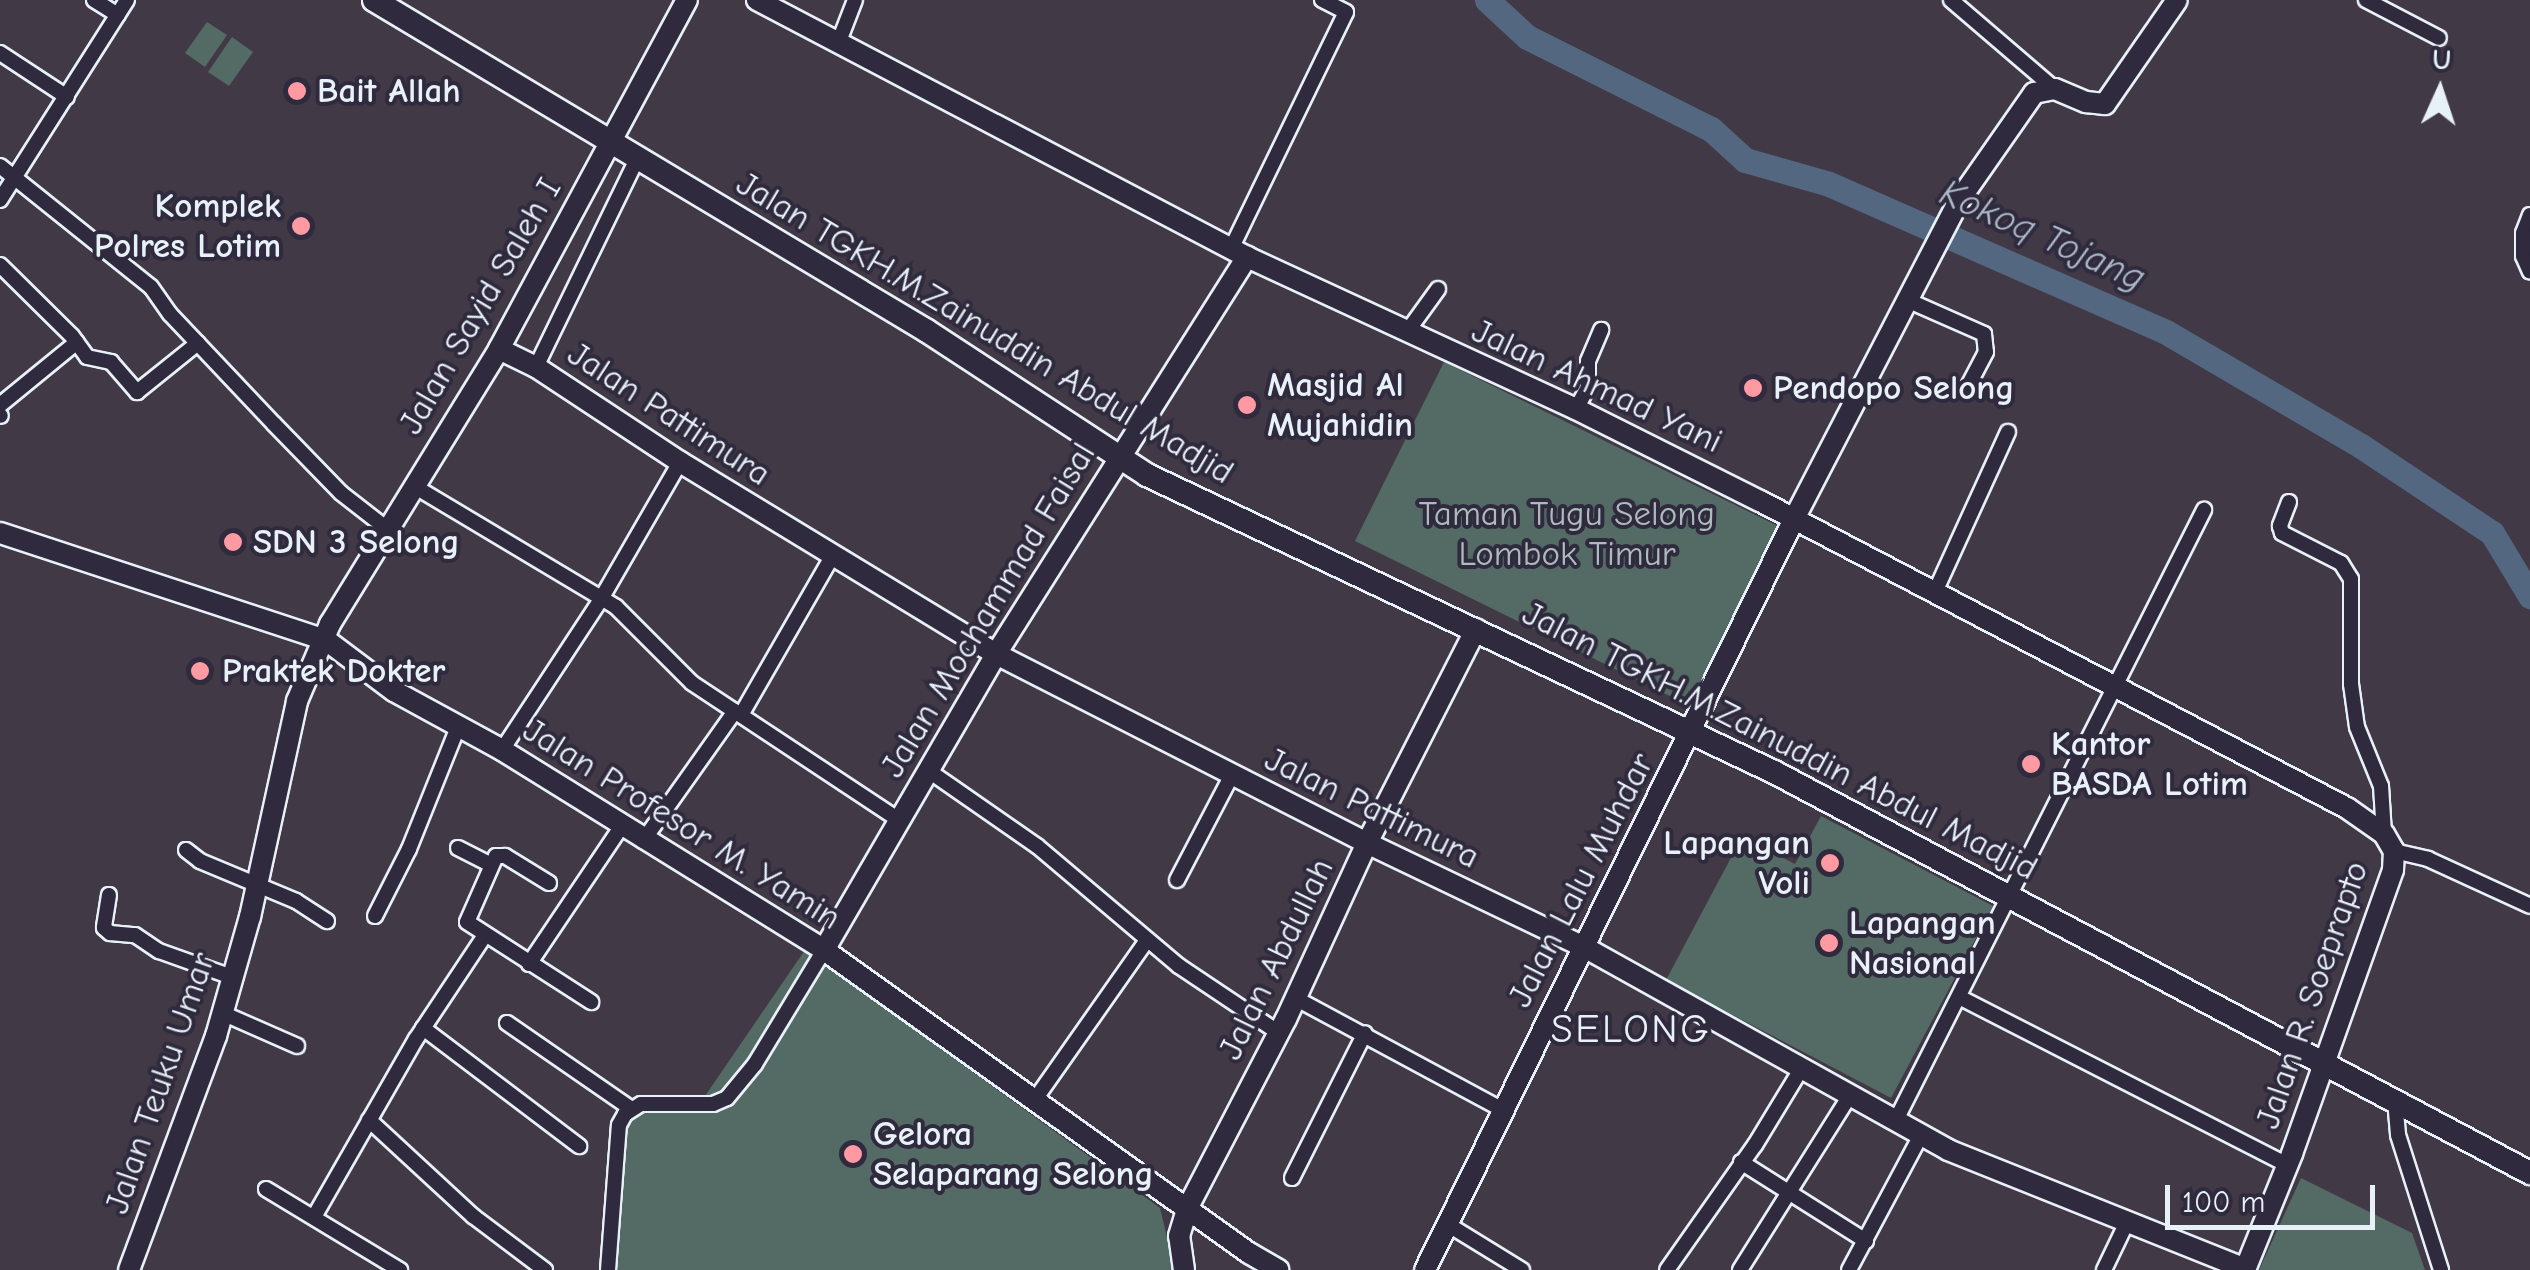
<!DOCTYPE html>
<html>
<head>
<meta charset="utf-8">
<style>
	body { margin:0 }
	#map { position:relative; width:2530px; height:1270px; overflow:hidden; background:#423946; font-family:"Comic Neue",sans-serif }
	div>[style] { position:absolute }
	.green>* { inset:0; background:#546a65 }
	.river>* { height:25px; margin:-12.5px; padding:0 12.5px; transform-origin:12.5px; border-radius:12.5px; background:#546780 }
	.roads { filter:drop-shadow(2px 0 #e8f1f8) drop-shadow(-2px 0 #e8f1f8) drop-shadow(0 2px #e8f1f8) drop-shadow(0 -2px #e8f1f8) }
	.street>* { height:14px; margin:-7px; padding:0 7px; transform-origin:7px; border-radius:7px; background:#2f2a3d }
	.secondary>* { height:20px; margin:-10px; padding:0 10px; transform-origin:10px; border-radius:10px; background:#2f2a3d }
	.primary>* { height:22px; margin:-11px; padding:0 11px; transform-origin:11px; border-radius:11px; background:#2f2a3d }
	.dots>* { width:28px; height:28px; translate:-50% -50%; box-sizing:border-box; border:5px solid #2f2a3d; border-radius:50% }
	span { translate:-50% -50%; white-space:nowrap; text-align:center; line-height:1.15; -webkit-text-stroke:8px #2f2a3d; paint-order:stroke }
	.poi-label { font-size:35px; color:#e8f1f8; font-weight:700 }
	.left { translate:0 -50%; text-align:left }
	.right { translate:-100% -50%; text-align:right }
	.street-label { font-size:35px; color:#e8f1f8 }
	.park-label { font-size:35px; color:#adbbbd }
	.water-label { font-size:38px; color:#adbac8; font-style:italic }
	.quarter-label { font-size:40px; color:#e8f1f8; letter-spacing:2.5px }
	.north { position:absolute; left:2390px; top:40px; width:100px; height:100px; -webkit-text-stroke:8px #2f2a3d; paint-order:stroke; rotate:3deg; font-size:28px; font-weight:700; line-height:40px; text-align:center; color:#e8f1f8 }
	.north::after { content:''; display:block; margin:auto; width:35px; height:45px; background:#e8f1f8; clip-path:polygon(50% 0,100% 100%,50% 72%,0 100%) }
	.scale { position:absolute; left:2165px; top:1185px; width:210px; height:45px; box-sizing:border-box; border:5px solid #e8f1f8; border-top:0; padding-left:12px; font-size:30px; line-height:35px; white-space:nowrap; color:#e8f1f8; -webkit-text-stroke:8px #2f2a3d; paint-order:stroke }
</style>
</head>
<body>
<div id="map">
	<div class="green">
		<i style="clip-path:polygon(207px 22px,227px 35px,205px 67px,185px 53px)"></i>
		<i style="clip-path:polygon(232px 37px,253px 52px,229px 86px,208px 72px)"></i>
		<i style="clip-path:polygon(1444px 362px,1780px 527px,1690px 706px,1355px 541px)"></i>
		<i style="clip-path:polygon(1821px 816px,1993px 906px,1891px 1098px,1666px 980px,1742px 837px,1795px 864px)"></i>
		<i style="clip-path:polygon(805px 950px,1160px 1208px,1175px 1270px,606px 1270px,625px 1100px,705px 1096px)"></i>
		<i style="clip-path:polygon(2301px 1178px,2412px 1233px,2425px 1270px,2259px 1270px)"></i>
	</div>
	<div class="river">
		<i style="left:1487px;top:0;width:54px;rotate:42.8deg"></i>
		<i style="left:1527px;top:37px;width:206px;rotate:26.6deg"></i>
		<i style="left:1711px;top:129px;width:46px;rotate:42.4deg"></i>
		<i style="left:1745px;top:160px;width:87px;rotate:15.9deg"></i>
		<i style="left:1829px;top:184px;width:368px;rotate:23.7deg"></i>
		<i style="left:2166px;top:332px;width:226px;rotate:30.3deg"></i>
		<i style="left:2361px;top:446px;width:157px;rotate:33.6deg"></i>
		<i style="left:2492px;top:533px;width:74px;rotate:58.9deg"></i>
	</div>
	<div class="roads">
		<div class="street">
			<i style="left:94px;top:0;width:28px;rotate:32deg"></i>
			<i style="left:1951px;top:0;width:137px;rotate:40.6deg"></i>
			<i style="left:2366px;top:0;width:82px;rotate:27.5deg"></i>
			<i style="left:838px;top:44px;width:47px;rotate:-68.9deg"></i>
			<i style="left:0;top:53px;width:80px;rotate:33.3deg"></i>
			<i style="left:0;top:166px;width:193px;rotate:38.7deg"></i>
			<i style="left:151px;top:287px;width:33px;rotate:55deg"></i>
			<i style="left:170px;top:314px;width:151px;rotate:46.6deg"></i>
			<i style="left:274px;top:424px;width:96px;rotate:45.8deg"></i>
			<i style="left:341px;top:493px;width:57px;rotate:37.9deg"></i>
			<i style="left:0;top:200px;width:237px;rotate:-57.6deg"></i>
			<i style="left:2530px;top:215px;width:19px;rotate:111deg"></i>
			<i style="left:2523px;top:233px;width:23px;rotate:90deg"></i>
			<i style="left:2523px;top:256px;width:17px;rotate:66deg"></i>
			<i style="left:1231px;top:249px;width:263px;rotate:-64.1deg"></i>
			<i style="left:1346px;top:12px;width:27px;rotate:-153deg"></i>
			<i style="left:0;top:265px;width:101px;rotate:44.6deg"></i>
			<i style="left:72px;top:336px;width:26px;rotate:54deg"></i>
			<i style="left:87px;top:357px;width:25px;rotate:12deg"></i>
			<i style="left:111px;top:362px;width:40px;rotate:49deg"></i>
			<i style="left:137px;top:392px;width:78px;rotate:-38.8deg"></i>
			<i style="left:1907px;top:300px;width:84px;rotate:23.8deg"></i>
			<i style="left:1984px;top:334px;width:18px;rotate:84deg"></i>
			<i style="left:1986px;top:352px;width:41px;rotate:117.8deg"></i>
			<i style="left:1407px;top:332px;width:53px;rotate:-54.2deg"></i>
			<i style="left:536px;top:367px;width:231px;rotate:-64.1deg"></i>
			<i style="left:0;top:405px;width:99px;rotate:-39.3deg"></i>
			<i style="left:1576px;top:409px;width:25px;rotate:-61deg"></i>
			<i style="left:1588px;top:387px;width:26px;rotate:-90deg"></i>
			<i style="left:1588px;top:361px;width:34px;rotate:-67deg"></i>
			<i style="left:0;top:415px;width:1px;rotate:45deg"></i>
			<i style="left:414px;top:486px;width:235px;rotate:30.9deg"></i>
			<i style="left:616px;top:607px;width:107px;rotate:45deg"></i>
			<i style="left:692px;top:683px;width:248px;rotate:33.5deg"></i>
			<i style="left:2289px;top:502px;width:26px;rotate:111deg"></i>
			<i style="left:2280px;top:526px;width:7px;rotate:74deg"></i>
			<i style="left:2282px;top:533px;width:66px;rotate:27deg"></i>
			<i style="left:2341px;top:563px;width:19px;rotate:58deg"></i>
			<i style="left:2351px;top:579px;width:105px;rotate:90deg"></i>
			<i style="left:2351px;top:684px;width:43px;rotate:82.1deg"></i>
			<i style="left:2357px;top:727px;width:64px;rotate:67.9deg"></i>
			<i style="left:2381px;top:786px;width:48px;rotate:86.4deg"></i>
			<i style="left:1935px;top:592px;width:176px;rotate:-65.5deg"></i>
			<i style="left:741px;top:715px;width:182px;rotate:-60.1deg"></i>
			<i style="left:502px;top:750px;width:181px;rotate:-56.7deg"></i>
			<i style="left:601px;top:599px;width:158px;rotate:-60deg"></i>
			<i style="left:929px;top:771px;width:131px;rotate:34.8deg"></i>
			<i style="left:1037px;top:846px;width:186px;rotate:40.2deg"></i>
			<i style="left:1179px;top:966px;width:120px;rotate:33.8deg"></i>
			<i style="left:643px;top:841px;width:159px;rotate:-54.7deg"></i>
			<i style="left:458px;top:848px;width:37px;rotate:27deg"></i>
			<i style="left:186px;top:850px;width:18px;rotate:38deg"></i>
			<i style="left:200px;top:861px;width:104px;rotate:22.6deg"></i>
			<i style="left:296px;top:901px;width:37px;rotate:33deg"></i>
			<i style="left:2394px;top:851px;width:35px;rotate:13deg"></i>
			<i style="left:2428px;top:859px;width:112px;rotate:24.7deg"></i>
			<i style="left:1177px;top:880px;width:119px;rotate:-62.4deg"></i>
			<i style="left:549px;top:883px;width:52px;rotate:-148.5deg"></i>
			<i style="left:505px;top:856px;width:9px;rotate:180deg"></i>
			<i style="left:496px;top:856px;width:72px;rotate:113.7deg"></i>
			<i style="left:467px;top:922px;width:148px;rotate:32.8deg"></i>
			<i style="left:109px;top:895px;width:33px;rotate:99deg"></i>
			<i style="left:104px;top:928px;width:8px;rotate:40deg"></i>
			<i style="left:110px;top:933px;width:25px;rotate:5deg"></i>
			<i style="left:135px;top:935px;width:29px;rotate:34deg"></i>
			<i style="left:159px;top:951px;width:77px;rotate:19.6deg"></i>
			<i style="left:375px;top:916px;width:75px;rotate:-63.1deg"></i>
			<i style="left:409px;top:849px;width:131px;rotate:-68.1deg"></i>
			<i style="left:529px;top:964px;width:165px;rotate:-56.1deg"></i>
			<i style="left:1959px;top:997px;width:369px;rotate:27.1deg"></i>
			<i style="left:1295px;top:998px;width:236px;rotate:28.3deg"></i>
			<i style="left:222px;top:1013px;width:82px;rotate:23.7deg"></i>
			<i style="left:507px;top:1023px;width:150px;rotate:34.6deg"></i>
			<i style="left:423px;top:1028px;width:196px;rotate:37.1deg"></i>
			<i style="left:2395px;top:1100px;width:35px;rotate:85deg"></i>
			<i style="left:2398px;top:1135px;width:142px;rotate:72.3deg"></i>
			<i style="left:1034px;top:1101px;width:197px;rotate:-54.9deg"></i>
			<i style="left:369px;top:1120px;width:142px;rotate:42.7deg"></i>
			<i style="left:473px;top:1216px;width:90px;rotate:36.9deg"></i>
			<i style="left:1895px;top:1122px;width:686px;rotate:-63.21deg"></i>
			<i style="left:1741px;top:1162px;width:148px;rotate:32.3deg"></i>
			<i style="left:1292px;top:1178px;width:162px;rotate:-63.3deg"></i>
			<i style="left:266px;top:1189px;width:157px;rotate:31.2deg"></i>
			<i style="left:314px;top:1217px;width:205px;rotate:-60.2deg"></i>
			<i style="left:416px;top:1039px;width:125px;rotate:-56.4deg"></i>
			<i style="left:1447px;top:1224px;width:88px;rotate:31.5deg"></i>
			<i style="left:608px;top:1270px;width:145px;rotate:-85.7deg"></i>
			<i style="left:619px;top:1125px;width:13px;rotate:-61deg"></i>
			<i style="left:625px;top:1114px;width:19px;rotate:-32deg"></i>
			<i style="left:641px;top:1104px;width:72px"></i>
			<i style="left:713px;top:1104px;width:15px;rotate:-23deg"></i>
			<i style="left:727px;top:1098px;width:44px;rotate:-50.5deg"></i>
			<i style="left:755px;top:1064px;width:133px;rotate:-58.8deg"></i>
			<i style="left:1667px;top:1270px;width:153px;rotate:-54.9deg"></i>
			<i style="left:1755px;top:1145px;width:87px;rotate:-58.7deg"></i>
			<i style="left:1740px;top:1270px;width:204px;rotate:-57.8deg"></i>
			<i style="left:1849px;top:1270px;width:153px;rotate:-61.9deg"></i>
			<i style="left:2104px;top:1270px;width:51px;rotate:-64.4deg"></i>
		</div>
		<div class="secondary">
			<i style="left:757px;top:0;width:553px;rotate:27.68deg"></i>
			<i style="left:1247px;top:257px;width:362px;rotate:24.8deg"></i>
			<i style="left:1576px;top:409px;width:206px;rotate:26.6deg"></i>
			<i style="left:1760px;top:501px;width:662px;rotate:27.61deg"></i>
			<i style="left:2347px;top:808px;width:45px;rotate:35.1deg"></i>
			<i style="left:2384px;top:834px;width:20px;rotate:60deg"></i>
			<i style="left:2394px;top:851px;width:19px;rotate:93deg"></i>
			<i style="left:2393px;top:870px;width:301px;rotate:109.6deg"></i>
			<i style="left:2292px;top:1154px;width:125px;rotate:112.1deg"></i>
			<i style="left:499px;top:349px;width:41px;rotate:25.9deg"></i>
			<i style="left:536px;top:367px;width:173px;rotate:33.4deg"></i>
			<i style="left:680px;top:462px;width:370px;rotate:31.3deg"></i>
			<i style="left:996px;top:654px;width:416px;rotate:27deg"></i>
			<i style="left:1367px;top:843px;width:241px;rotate:25.6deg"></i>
			<i style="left:1584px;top:947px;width:417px;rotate:29.1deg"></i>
			<i style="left:1948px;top:1150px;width:320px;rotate:21.8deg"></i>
			<i style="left:0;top:533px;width:343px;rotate:18.2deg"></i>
			<i style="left:326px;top:640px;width:85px;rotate:36.9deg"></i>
			<i style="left:394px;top:691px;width:123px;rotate:28.6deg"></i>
			<i style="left:502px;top:750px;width:379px;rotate:31.8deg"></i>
			<i style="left:824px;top:950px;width:522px;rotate:35.49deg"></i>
			<i style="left:1249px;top:1253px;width:34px;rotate:30deg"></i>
			<i style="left:824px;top:950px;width:342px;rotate:-59.8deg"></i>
			<i style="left:996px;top:654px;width:470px;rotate:-57.7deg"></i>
			<i style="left:129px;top:1270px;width:250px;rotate:-69.6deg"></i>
			<i style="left:216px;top:1036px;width:124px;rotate:-74.1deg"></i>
			<i style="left:250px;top:917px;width:221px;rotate:-77.7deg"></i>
			<i style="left:297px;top:701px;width:84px;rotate:-66.8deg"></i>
			<i style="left:330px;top:624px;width:323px;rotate:-58.4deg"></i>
			<i style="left:499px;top:349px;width:396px;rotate:-61.7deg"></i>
			<i style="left:1184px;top:1270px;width:34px;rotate:-98deg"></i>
			<i style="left:1179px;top:1236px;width:28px;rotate:-73deg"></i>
			<i style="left:1187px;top:1209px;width:214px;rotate:-62.5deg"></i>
			<i style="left:1286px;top:1019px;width:194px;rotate:-65.3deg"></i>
			<i style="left:1367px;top:843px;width:240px;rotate:-63deg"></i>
			<i style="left:1425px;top:1270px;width:837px;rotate:-63.83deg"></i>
			<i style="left:1794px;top:519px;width:357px;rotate:-62.6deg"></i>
			<i style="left:1958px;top:202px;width:133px;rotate:-55.1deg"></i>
			<i style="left:2034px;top:93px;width:21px;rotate:-11deg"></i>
			<i style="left:2055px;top:89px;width:34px;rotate:23deg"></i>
			<i style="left:2086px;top:102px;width:19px;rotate:6deg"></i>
			<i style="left:2105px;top:104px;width:126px;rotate:-55.3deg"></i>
		</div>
		<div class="primary">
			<i style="left:374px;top:0;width:644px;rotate:30.9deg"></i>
			<i style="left:927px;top:331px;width:263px;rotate:33.2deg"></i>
			<i style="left:1147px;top:475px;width:694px;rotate:25.35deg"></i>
			<i style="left:1774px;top:772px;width:856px;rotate:27.94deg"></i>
		</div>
	</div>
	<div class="dots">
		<i style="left:297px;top:91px;background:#ff9aa2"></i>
		<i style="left:301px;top:226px;background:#ff9aa2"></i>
		<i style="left:1753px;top:388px;background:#ff9aa2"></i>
		<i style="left:1247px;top:405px;background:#ff9aa2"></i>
		<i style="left:233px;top:542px;background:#ff9aa2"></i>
		<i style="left:200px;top:671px;background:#ff9aa2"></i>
		<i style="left:2031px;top:764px;background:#ff9aa2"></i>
		<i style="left:1830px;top:863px;background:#ff9aa2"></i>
		<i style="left:1829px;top:943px;background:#ff9aa2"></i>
		<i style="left:853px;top:1154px;background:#ff9aa2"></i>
	</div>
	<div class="poi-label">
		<span class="left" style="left:317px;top:91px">Bait Allah</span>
		<span class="right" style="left:281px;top:226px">Komplek<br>Polres Lotim</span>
		<span class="left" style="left:1267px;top:405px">Masjid Al<br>Mujahidin</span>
		<span class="left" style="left:1773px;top:388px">Pendopo Selong</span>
		<span class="left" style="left:253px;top:542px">SDN 3 Selong</span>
		<span class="left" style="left:222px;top:671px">Praktek Dokter</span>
		<span class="left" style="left:2051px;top:764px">Kantor<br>BASDA Lotim</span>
		<span class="right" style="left:1810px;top:863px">Lapangan<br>Voli</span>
		<span class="left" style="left:1849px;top:943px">Lapangan<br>Nasional</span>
		<span class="left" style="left:873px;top:1154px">Gelora<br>Selaparang Selong</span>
	</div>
	<div class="street-label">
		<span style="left:480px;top:306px;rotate:-60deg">Jalan Sayid Saleh I</span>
		<span style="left:985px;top:328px;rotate:31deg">Jalan TGKH.M.Zainuddin Abdul Madjid</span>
		<span style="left:1597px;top:386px;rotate:25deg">Jalan Ahmad Yani</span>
		<span style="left:669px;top:414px;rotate:33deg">Jalan Pattimura</span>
		<span style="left:988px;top:610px;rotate:-59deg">Jalan Mochammad Faisal</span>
		<span style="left:1780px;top:741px;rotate:27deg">Jalan TGKH.M.Zainuddin Abdul Madjid</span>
		<span style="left:1372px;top:808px;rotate:26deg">Jalan Pattimura</span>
		<span style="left:682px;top:824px;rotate:32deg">Jalan Profesor M. Yamin</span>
		<span style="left:1581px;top:880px;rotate:-63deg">Jalan Lalu Muhdar</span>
		<span style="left:1276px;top:959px;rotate:-64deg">Jalan Abdullah</span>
		<span style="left:2312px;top:995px;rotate:-71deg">Jalan R. Soeprapto</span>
		<span style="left:160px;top:1083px;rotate:-71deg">Jalan Teuku Umar</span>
	</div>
	<div class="park-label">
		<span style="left:1567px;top:534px">Taman Tugu Selong<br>Lombok Timur</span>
	</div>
	<div class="water-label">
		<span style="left:2042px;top:236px;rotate:24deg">Kokoq Tojang</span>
	</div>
	<div class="quarter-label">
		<span style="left:1631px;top:1029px">SELONG</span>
	</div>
	<div class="north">U</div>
	<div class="scale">100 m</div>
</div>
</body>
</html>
